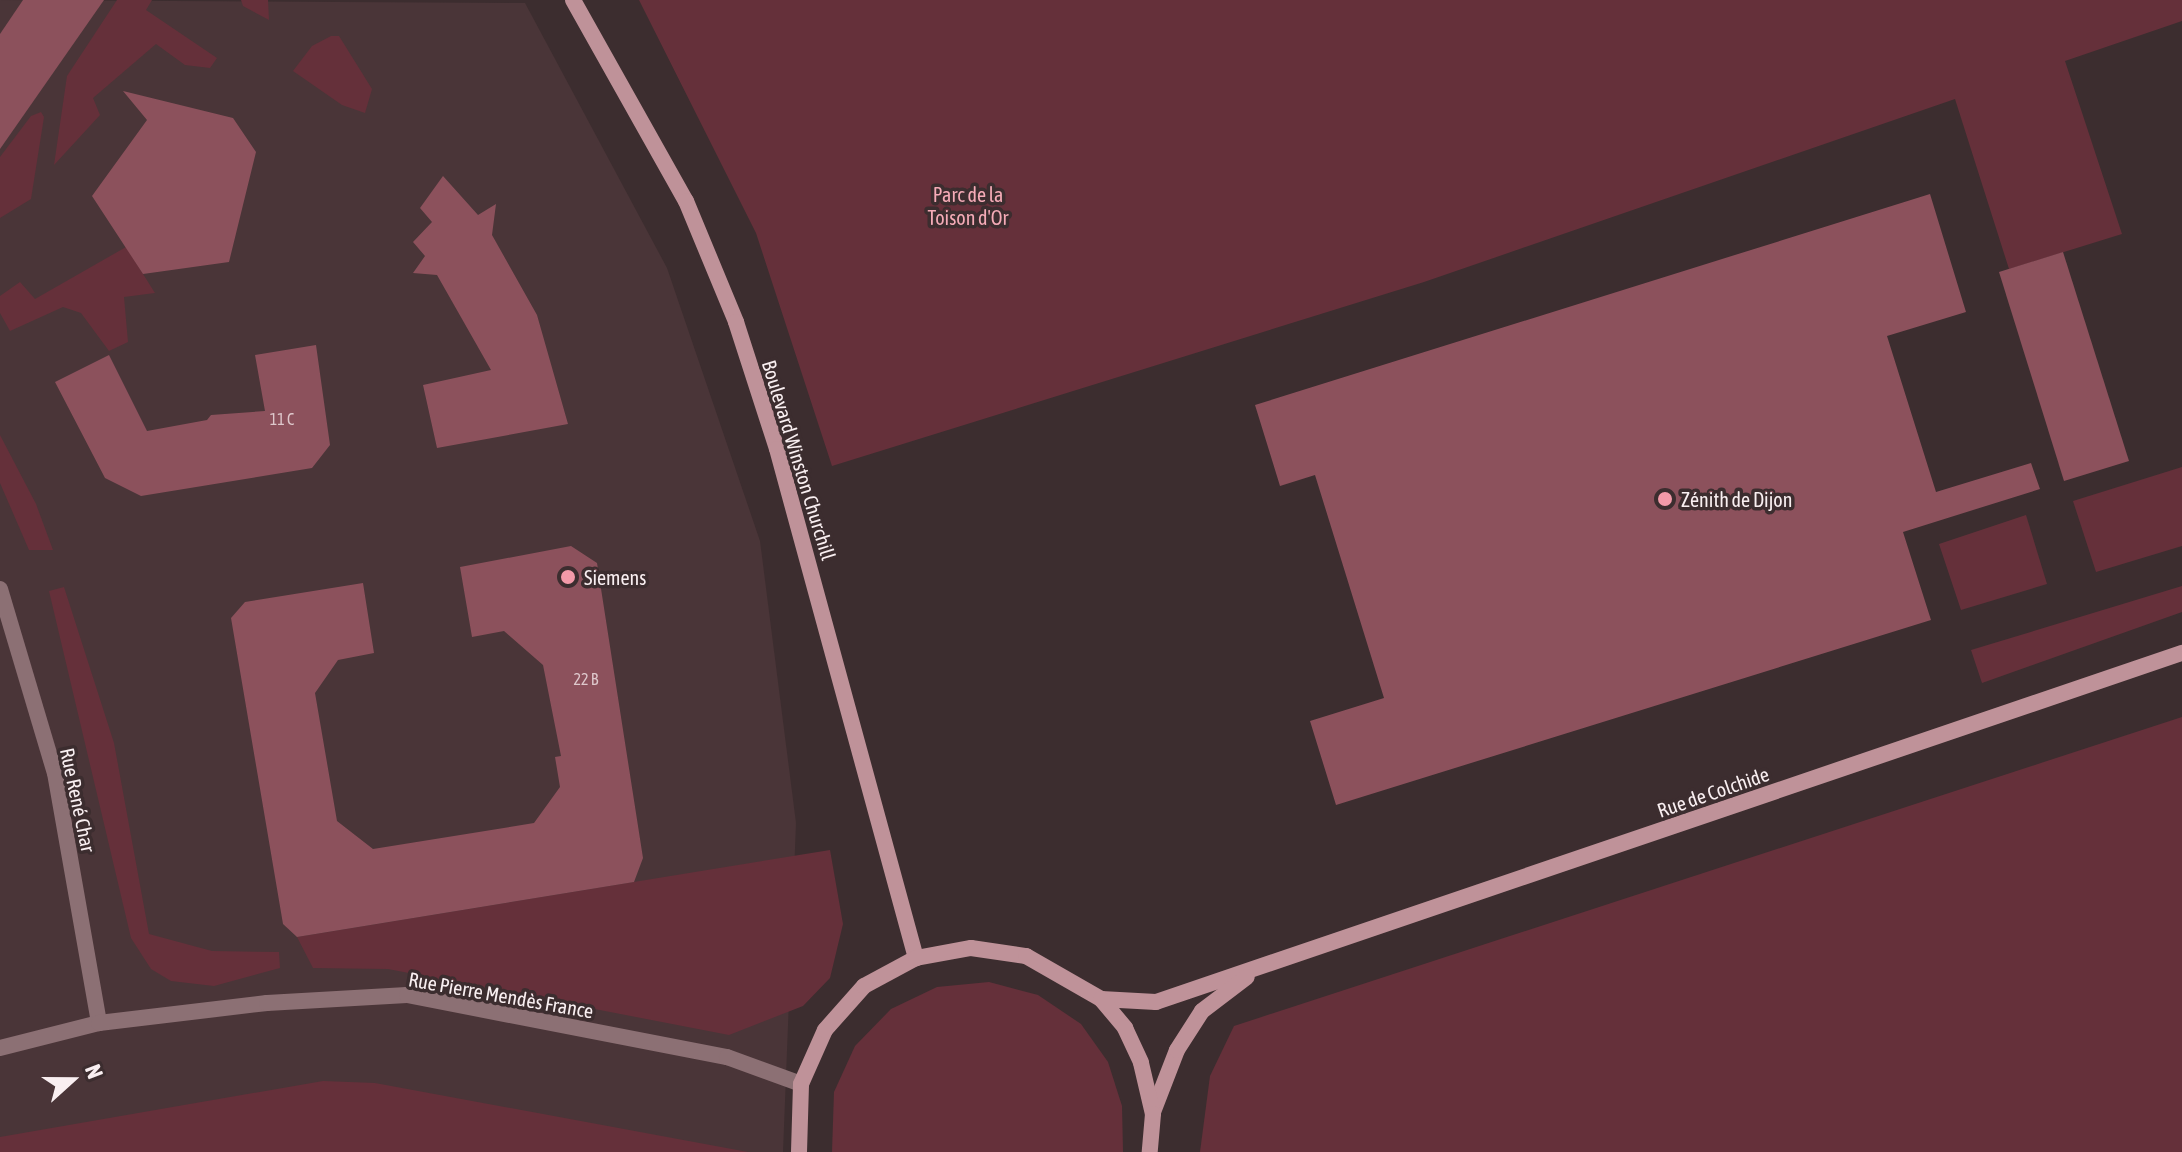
<!DOCTYPE html>
<html>
<head>
<meta charset="utf-8">
<style>
	body { margin:0 }
	#map { position:relative; width:2182px; height:1152px; overflow:hidden; background:#3c2d2f; font-family:"Asap Condensed",sans-serif }
	div>[style] { position:absolute }
	.built>* { inset:0; background:#4a3538 }
	.green>* { inset:0; background:#65303a }
	.building>* { inset:0; background:#8c515c }
	.street>* { height:16px; margin:-8px; padding:0 8px; transform-origin:8px; border-radius:8px; background:#8c7074 }
	.secondary>* { height:16px; margin:-8px; padding:0 8px; transform-origin:8px; border-radius:8px; background:#bf9299 }
	.dots>* { width:22px; height:22px; translate:-50% -50%; box-sizing:border-box; border:4px solid #3c2d2f; border-radius:50% }
	span { translate:-50% -50%; white-space:nowrap; text-align:center; line-height:1.15; -webkit-text-stroke:7px #3c2d2f; paint-order:stroke }
	.number-label { font-size:16px; color:#dec8cc }
	.number-label span { -webkit-text-stroke-width:0 }
	.park-label { font-size:20px; color:#f5abb7 }
	.street-label { font-size:20px; color:#f9eff1 }
	.poi-label { font-size:20px; color:#f9eff1 }
	.left { translate:0 -50%; text-align:left }
	.north { position:absolute; left:32px; top:1040px; width:80px; height:80px; -webkit-text-stroke:6px #3c2d2f; paint-order:stroke; rotate:69deg; font-size:22px; font-weight:700; line-height:32px; text-align:center; color:#f9eff1 }
	.north::after { content:''; display:block; margin:auto; width:28px; height:36px; background:#f9eff1; clip-path:polygon(50% 0,100% 100%,50% 72%,0 100%) }
</style>
</head>
<body>
<div id="map">
	<div class="built">
		<i style="clip-path:polygon(0 0,525px 3px,667px 268px,760px 541px,796px 823px,783px 1152px,0 1152px)"></i>
	</div>
	<div class="green">
		<i style="clip-path:polygon(117px 0,152px 0,146px 10px,217px 58px,210px 68px,185px 65px,156px 44px,93px 98px,100px 115px,54px 165px,67px 76px)"></i>
		<i style="clip-path:polygon(241px 0,268px 0,269px 20px,243px 6px)"></i>
		<i style="clip-path:polygon(639px 0,2182px 0,2182px 21px,2065px 61px,2122px 234px,2009px 269px,1955px 99px,1424px 282px,832px 466px,756px 233px)"></i>
		<i style="clip-path:polygon(331px 36px,339px 36px,372px 89px,365px 113px,342px 105px,293px 71px,312px 46px)"></i>
		<i style="clip-path:polygon(41px 112px,44px 117px,31px 199px,0 218px,0 157px,31px 116px)"></i>
		<i style="clip-path:polygon(126px 247px,155px 293px,124px 297px,128px 342px,109px 351px,81px 313px,63px 307px,10px 331px,0 313px,0 296px,20px 282px,35px 299px)"></i>
		<i style="clip-path:polygon(0 435px,36px 504px,53px 550px,29px 550px,0 483px)"></i>
		<i style="clip-path:polygon(2182px 467px,2182px 546px,2096px 572px,2073px 501px)"></i>
		<i style="clip-path:polygon(2026px 515px,2047px 584px,1961px 610px,1939px 544px)"></i>
		<i style="clip-path:polygon(2182px 586px,2182px 612px,1982px 683px,1971px 650px)"></i>
		<i style="clip-path:polygon(64px 587px,114px 743px,149px 934px,212px 951px,279px 952px,280px 968px,214px 986px,171px 981px,151px 969px,131px 938px,49px 591px)"></i>
		<i style="clip-path:polygon(2182px 717px,2182px 1152px,1200px 1152px,1210px 1076px,1234px 1026px)"></i>
		<i style="clip-path:polygon(830px 850px,843px 924px,830px 978px,803px 1006px,729px 1035px,388px 969px,313px 968px,297px 937px)"></i>
		<i style="clip-path:polygon(989px 982px,1038px 995px,1081px 1024px,1108px 1062px,1122px 1106px,1123px 1152px,832px 1152px,834px 1092px,855px 1046px,891px 1009px,937px 987px)"></i>
		<i style="clip-path:polygon(323px 1081px,375px 1083px,748px 1152px,0 1152px,0 1137px)"></i>
	</div>
	<div class="building">
		<i style="clip-path:polygon(23px 0,104px 0,0 149px,0 34px)"></i>
		<i style="clip-path:polygon(123px 91px,233px 118px,256px 152px,229px 262px,143px 274px,92px 196px,147px 120px)"></i>
		<i style="clip-path:polygon(443px 176px,478px 215px,496px 204px,492px 235px,537px 315px,568px 424px,437px 448px,423px 385px,491px 370px,437px 275px,413px 273px,425px 256px,413px 242px,432px 222px,420px 208px)"></i>
		<i style="clip-path:polygon(1930px 194px,1966px 312px,1887px 336px,1936px 492px,2031px 463px,2040px 489px,1903px 532px,1931px 620px,1336px 805px,1310px 721px,1384px 698px,1315px 475px,1280px 486px,1255px 405px)"></i>
		<i style="clip-path:polygon(2063px 252px,2129px 461px,2064px 481px,1999px 272px)"></i>
		<i style="clip-path:polygon(316px 345px,330px 445px,312px 468px,141px 496px,105px 478px,55px 382px,109px 355px,147px 431px,207px 420px,211px 415px,265px 411px,255px 355px)"></i>
		<i style="clip-path:polygon(571px 546px,597px 563px,643px 858px,634px 882px,297px 937px,283px 924px,231px 618px,245px 602px,363px 583px,374px 653px,338px 660px,315px 693px,337px 821px,373px 849px,534px 823px,560px 787px,555px 757px,561px 756px,543px 665px,504px 631px,472px 637px,460px 567px)"></i>
	</div>
	<div class="street">
		<i style="left:0;top:589px;width:192px;rotate:73.4deg"></i>
		<i style="left:55px;top:773px;width:254px;rotate:80deg"></i>
		<i style="left:0;top:1048px;width:102px;rotate:-14.2deg"></i>
		<i style="left:99px;top:1023px;width:169px;rotate:-6.8deg"></i>
		<i style="left:267px;top:1003px;width:140px;rotate:-3.3deg"></i>
		<i style="left:407px;top:995px;width:326px;rotate:11deg"></i>
		<i style="left:727px;top:1057px;width:79px;rotate:20deg"></i>
	</div>
	<div class="secondary">
		<i style="left:573px;top:0;width:231px;rotate:60.7deg"></i>
		<i style="left:686px;top:201px;width:131px;rotate:67.5deg"></i>
		<i style="left:736px;top:322px;width:133px;rotate:72.1deg"></i>
		<i style="left:777px;top:449px;width:528px;rotate:74.73deg"></i>
		<i style="left:1101px;top:999px;width:55px;rotate:3.1deg"></i>
		<i style="left:1156px;top:1002px;width:1084px;rotate:-18.79deg"></i>
		<i style="left:1153px;top:1112px;width:66px;rotate:-68.8deg"></i>
		<i style="left:1177px;top:1050px;width:46px;rotate:-57.3deg"></i>
		<i style="left:1202px;top:1011px;width:56px;rotate:-37.1deg"></i>
		<i style="left:799px;top:1152px;width:68px;rotate:-88.3deg"></i>
		<i style="left:801px;top:1084px;width:59px;rotate:-66deg"></i>
		<i style="left:825px;top:1030px;width:59px;rotate:-48.4deg"></i>
		<i style="left:864px;top:986px;width:59px;rotate:-28.3deg"></i>
		<i style="left:916px;top:958px;width:56px;rotate:-10.3deg"></i>
		<i style="left:971px;top:948px;width:56px;rotate:8.3deg"></i>
		<i style="left:1026px;top:956px;width:86px;rotate:29.8deg"></i>
		<i style="left:1101px;top:999px;width:38px;rotate:50deg"></i>
		<i style="left:1125px;top:1028px;width:38px;rotate:65deg"></i>
		<i style="left:1141px;top:1063px;width:52px;rotate:76.8deg"></i>
		<i style="left:1153px;top:1114px;width:38px;rotate:95deg"></i>
	</div>
	<div class="dots">
		<i style="left:1665px;top:499px;background:#f39aa9"></i>
		<i style="left:568px;top:577px;background:#f39aa9"></i>
	</div>
	<div class="number-label">
		<span style="left:282px;top:419px">11 C</span>
		<span style="left:586px;top:679px">22 B</span>
	</div>
	<div class="park-label">
		<span style="left:968px;top:206px">Parc de la<br>Toison d'Or</span>
	</div>
	<div class="street-label">
		<span style="left:799px;top:460px;rotate:73deg">Boulevard Winston Churchill</span>
		<span style="left:1713px;top:792px;rotate:-19deg">Rue de Colchide</span>
		<span style="left:78px;top:800px;rotate:78deg">Rue René Char</span>
		<span style="left:501px;top:995px;rotate:10deg">Rue Pierre Mendès France</span>
	</div>
	<div class="poi-label">
		<span class="left" style="left:1681px;top:499px">Zénith de Dijon</span>
		<span class="left" style="left:584px;top:577px">Siemens</span>
	</div>
	<div class="north">N</div>
</div>
</body>
</html>
